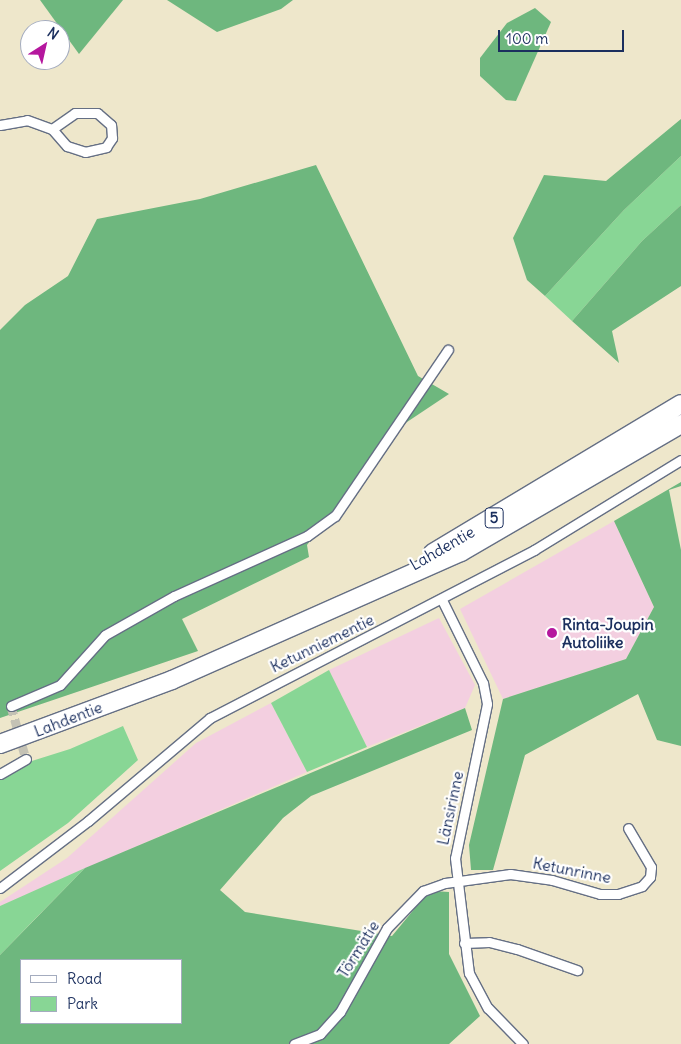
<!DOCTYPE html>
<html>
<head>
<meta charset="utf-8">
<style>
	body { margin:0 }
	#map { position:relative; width:681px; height:1044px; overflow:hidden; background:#eee7cb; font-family:Delius,sans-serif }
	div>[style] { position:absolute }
	.built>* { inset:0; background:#f3cfe0 }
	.green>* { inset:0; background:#88d695 }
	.forest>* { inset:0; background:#6eb77e }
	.street-tunnel>* { height:9px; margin-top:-4.5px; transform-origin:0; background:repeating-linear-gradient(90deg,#c4c2b5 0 9px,transparent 0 13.5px) }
	.roads { filter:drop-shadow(1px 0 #656f84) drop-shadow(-1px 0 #656f84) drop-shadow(0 1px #656f84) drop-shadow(0 -1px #656f84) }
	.street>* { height:9px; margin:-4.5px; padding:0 4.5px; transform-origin:4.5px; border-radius:4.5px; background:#fff }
	.highway>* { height:18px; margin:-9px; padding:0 9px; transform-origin:9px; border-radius:9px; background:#fff }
	.dots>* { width:14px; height:14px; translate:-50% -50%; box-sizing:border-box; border:2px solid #fff; border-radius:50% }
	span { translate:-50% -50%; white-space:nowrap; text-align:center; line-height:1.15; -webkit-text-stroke:4.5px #fff; paint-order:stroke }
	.shield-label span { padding:1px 4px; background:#fff; border:1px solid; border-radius:4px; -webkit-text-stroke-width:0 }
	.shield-label { font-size:15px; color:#1b2f5e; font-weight:700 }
	.street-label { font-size:16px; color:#1b2f5e }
	.poi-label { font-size:16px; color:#1b2f5e; font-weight:700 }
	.left { translate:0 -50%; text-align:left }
	.legend { position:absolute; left:20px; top:959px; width:162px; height:65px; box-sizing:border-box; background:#fff; border:1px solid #a4acbf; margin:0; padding:6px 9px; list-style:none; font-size:15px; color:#1b2f5e }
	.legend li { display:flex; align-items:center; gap:10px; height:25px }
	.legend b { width:25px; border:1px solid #a4acbf }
	.north { position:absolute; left:20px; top:20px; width:50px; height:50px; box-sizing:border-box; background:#fff; border:1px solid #a4acbf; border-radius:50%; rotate:35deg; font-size:14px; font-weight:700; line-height:20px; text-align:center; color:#1b2f5e }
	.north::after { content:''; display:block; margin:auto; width:18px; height:22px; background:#b5179e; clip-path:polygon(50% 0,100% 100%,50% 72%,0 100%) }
	.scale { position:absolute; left:498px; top:30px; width:126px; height:22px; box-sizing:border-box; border:2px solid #1b2f5e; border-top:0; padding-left:6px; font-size:15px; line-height:18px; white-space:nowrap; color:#1b2f5e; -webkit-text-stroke:4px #fff; paint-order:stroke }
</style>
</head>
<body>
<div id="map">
	<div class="built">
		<i style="clip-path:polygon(614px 521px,654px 607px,626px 659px,503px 699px,460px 609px)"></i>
		<i style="clip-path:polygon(439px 618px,475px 685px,465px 708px,367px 747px,329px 670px)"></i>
		<i style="clip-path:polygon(271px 703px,307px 772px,0 906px,0 902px,67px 858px,196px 743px)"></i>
	</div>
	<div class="green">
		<i style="clip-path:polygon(681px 156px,681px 205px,642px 241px,572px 321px,545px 296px,624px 210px)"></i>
		<i style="clip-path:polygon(329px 670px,367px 747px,307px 772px,271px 703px)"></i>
		<i style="clip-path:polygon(123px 726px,138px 760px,68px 823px,0 871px,0 771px,70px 749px)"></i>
		<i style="clip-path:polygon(85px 868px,31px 923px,0 955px,0 906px)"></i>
	</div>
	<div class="forest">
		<i style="clip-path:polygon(40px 0,123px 0,79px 54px)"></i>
		<i style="clip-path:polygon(167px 0,293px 0,281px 9px,217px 32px)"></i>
		<i style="clip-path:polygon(535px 8px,551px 22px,516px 101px,506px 100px,480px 76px,480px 58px,507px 23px)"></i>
		<i style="clip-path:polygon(681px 119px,681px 156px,624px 210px,545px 296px,527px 280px,513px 238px,544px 175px,606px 181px)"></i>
		<i style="clip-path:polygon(316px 165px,418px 376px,449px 394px,392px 432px,307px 545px,309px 557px,182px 619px,198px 651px,0 718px,0 330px,25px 305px,68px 276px,97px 219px,200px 199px)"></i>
		<i style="clip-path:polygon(681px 205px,681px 286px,612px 331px,619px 363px,572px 321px,642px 241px)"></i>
		<i style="clip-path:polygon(681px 482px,681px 486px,669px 490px,681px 550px,681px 746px,657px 740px,638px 694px,525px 755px,493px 870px,471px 870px,469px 845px,503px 699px,626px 659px,654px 607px,614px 521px)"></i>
		<i style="clip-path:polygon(evenodd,465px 708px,472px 730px,311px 796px,283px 818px,220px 890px,245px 912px,392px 936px,425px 896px,434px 891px,449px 892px,449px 954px,480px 1016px,449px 1044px,0 1044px,0 955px,85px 868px,465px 708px,21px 960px,181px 960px,181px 1023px,21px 1023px,21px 960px)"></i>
	</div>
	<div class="street-tunnel">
		<i style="left:11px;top:706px;width:55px;rotate:74.2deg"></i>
	</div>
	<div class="roads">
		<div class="street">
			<i style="left:0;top:125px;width:27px;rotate:-10deg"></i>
			<i style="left:27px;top:120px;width:27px;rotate:20deg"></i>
			<i style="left:52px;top:129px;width:23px;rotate:49deg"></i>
			<i style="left:67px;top:146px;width:19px;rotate:18deg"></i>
			<i style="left:85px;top:152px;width:22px;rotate:-13deg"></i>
			<i style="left:106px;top:147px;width:11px;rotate:-56deg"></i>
			<i style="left:112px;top:138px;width:13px;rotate:-94deg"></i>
			<i style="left:111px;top:125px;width:18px;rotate:-139deg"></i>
			<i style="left:97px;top:113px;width:22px;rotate:180deg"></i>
			<i style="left:75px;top:113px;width:28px;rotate:145deg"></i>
			<i style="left:442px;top:600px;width:93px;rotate:63.7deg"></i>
			<i style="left:483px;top:683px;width:21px;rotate:79deg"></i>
			<i style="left:487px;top:704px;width:157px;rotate:101.7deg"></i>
			<i style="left:455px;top:858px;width:116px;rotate:83.1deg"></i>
			<i style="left:469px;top:973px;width:40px;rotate:62deg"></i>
			<i style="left:488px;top:1008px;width:50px;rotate:45.8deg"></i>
			<i style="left:11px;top:706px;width:53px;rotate:-23.2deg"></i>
			<i style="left:60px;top:685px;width:67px;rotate:-48deg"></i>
			<i style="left:105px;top:635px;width:79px;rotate:-29.5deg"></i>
			<i style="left:174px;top:596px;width:146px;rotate:-24.3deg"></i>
			<i style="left:307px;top:536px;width:34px;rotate:-36deg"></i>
			<i style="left:335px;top:516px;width:201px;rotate:-55.8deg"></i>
			<i style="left:0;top:774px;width:30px;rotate:-30deg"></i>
			<i style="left:0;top:888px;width:111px;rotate:-37.3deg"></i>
			<i style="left:88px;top:821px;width:160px;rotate:-40.2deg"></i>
			<i style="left:210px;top:718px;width:365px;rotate:-27.4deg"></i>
			<i style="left:534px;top:550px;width:172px;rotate:-31.5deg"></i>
			<i style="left:464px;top:943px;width:25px;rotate:-2deg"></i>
			<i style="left:489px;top:942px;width:29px;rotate:14deg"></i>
			<i style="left:517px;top:949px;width:64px;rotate:19.3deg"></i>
			<i style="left:294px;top:1044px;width:28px;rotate:-21deg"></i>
			<i style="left:320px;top:1034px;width:30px;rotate:-48deg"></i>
			<i style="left:340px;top:1012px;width:96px;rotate:-60.8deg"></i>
			<i style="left:387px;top:928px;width:52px;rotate:-45.8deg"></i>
			<i style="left:423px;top:891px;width:23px;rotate:-20deg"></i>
			<i style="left:445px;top:883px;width:66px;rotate:-7.9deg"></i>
			<i style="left:510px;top:874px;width:42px;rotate:8.1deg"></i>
			<i style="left:552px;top:880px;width:50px;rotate:16.3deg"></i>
			<i style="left:600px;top:894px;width:18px"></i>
			<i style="left:618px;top:894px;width:25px;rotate:-18deg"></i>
			<i style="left:642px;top:886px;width:12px;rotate:-48deg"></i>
			<i style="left:650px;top:877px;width:10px;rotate:-84deg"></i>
			<i style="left:651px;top:867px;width:45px;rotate:-120.5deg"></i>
		</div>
		<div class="highway">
			<i style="left:433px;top:553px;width:289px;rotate:-31deg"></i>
			<i style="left:0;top:744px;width:184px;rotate:-20.4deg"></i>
			<i style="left:172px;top:680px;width:316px;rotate:-23.9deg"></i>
			<i style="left:461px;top:552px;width:255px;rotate:-30.2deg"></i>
		</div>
	</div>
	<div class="dots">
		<i style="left:552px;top:633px;background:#b5179e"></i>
	</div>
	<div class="shield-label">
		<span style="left:494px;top:518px">5</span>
	</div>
	<div class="street-label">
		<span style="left:442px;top:548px;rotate:-30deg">Lahdentie</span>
		<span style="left:322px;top:643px;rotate:-26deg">Ketunniementie</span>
		<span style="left:68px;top:719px;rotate:-21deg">Lahdentie</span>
		<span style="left:450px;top:808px;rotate:-78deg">Länsirinne</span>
		<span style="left:572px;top:870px;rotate:11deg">Ketunrinne</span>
		<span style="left:358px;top:949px;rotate:-58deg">Törmätie</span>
	</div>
	<div class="poi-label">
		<span class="left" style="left:562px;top:633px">Rinta-Joupin<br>Autoliike</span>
	</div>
	<ul class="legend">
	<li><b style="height:6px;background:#fff"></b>Road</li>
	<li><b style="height:14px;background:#88d695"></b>Park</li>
	</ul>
	<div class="north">N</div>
	<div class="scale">100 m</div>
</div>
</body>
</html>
